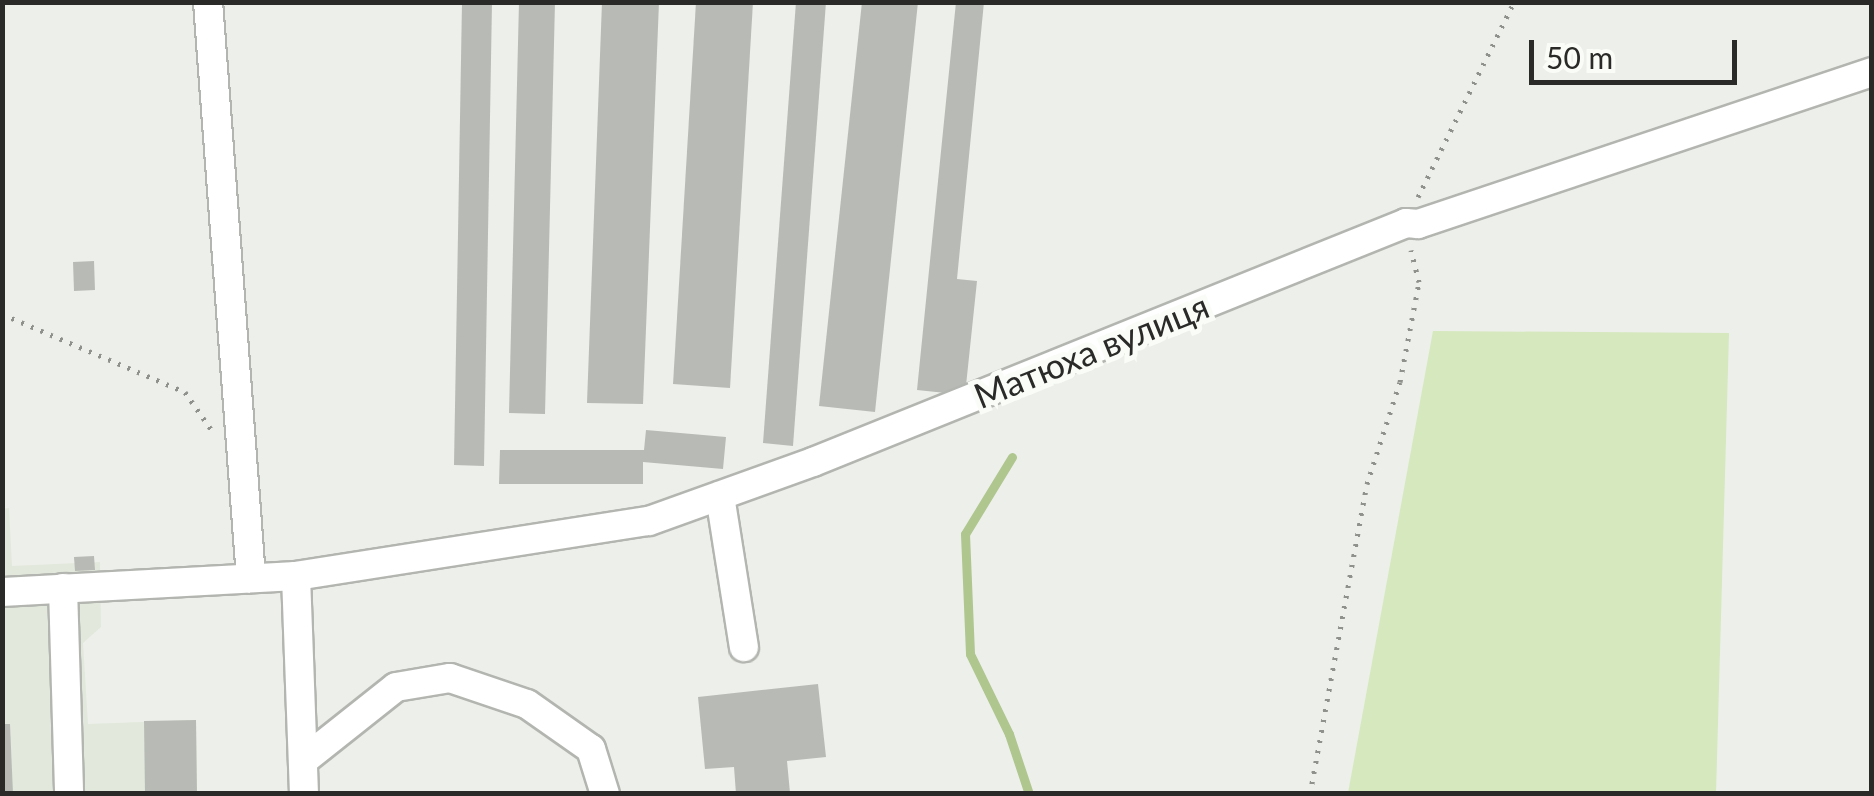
<!DOCTYPE html>
<html>
<head>
<meta charset="utf-8">
<style>
	body { margin:0 }
	#map { position:relative; width:1874px; height:796px; overflow:hidden; background:#edefea; font-family:Lato,sans-serif }
	div>[style] { position:absolute }
	.built>* { inset:0; background:#e2e8db }
	.green>* { inset:0; background:#d6e8bd }
	.stream>* { height:9px; margin:-4.5px; padding:0 4.5px; transform-origin:4.5px; border-radius:4.5px; background:#afc68f }
	.building>* { inset:0; background:#b8bbb5 }
	.path>* { height:5px; margin-top:-2.5px; transform-origin:0; background:repeating-linear-gradient(90deg,#8f918d 0 2.5px,transparent 0 10.5px) }
	.roads { filter:drop-shadow(2px 0 #b3b6b0) drop-shadow(-2px 0 #b3b6b0) drop-shadow(0 2px #b3b6b0) drop-shadow(0 -2px #b3b6b0) }
	.minor>* { height:28px; margin:-14px; padding:0 14px; transform-origin:14px; border-radius:14px; background:#fff }
	span { translate:-50% -50%; white-space:nowrap; text-align:center; line-height:1.15; -webkit-text-stroke:10px #fafdf7; paint-order:stroke }
	.street-label { font-size:35px; color:#2a2b29 }
	.frame { position:absolute; inset:0; border:5px solid #2a2b29; pointer-events:none }
	.scale { position:absolute; left:1529px; top:40px; width:208px; height:45px; box-sizing:border-box; border:5px solid #2a2b29; border-top:0; padding-left:12px; font-size:30px; line-height:35px; white-space:nowrap; color:#2a2b29; -webkit-text-stroke:8px #fafdf7; paint-order:stroke }
</style>
</head>
<body>
<div id="map">
	<div class="built">
		<i style="clip-path:polygon(9px 508px,12px 566px,100px 562px,101px 627px,83px 643px,88px 724px,196px 720px,197px 793px,3px 794px,2px 509px)"></i>
	</div>
	<div class="green">
		<i style="clip-path:polygon(1433px 331px,1729px 333px,1716px 793px,1348px 793px)"></i>
	</div>
	<div class="stream">
		<i style="left:1012px;top:457px;width:90px;rotate:121.4deg"></i>
		<i style="left:965px;top:534px;width:120px;rotate:87.6deg"></i>
		<i style="left:970px;top:654px;width:89px;rotate:64deg"></i>
		<i style="left:1009px;top:734px;width:63px;rotate:71.6deg"></i>
	</div>
	<div class="building">
		<i style="clip-path:polygon(462px 2px,492px 2px,484px 466px,454px 465px)"></i>
		<i style="clip-path:polygon(519px 2px,555px 2px,545px 414px,509px 413px)"></i>
		<i style="clip-path:polygon(602px 2px,659px 2px,643px 404px,587px 403px)"></i>
		<i style="clip-path:polygon(696px 2px,753px 2px,730px 388px,673px 384px)"></i>
		<i style="clip-path:polygon(796px 2px,826px 2px,793px 446px,763px 443px)"></i>
		<i style="clip-path:polygon(862px 2px,918px 2px,875px 412px,819px 406px)"></i>
		<i style="clip-path:polygon(956px 2px,984px 2px,957px 279px,977px 281px,965px 395px,917px 390px)"></i>
		<i style="clip-path:polygon(94px 261px,95px 290px,74px 291px,73px 262px)"></i>
		<i style="clip-path:polygon(646px 430px,726px 437px,723px 469px,643px 462px,643px 484px,499px 484px,500px 450px,644px 450px)"></i>
		<i style="clip-path:polygon(94px 556px,95px 570px,75px 571px,74px 557px)"></i>
		<i style="clip-path:polygon(818px 684px,826px 757px,787px 761px,790px 793px,736px 794px,734px 767px,705px 769px,698px 697px)"></i>
		<i style="clip-path:polygon(196px 720px,197px 794px,145px 794px,144px 721px)"></i>
		<i style="clip-path:polygon(2px 724px,10px 724px,13px 794px,2px 794px)"></i>
	</div>
	<div class="path">
		<i style="left:1418px;top:197px;width:217px;rotate:-63.8deg"></i>
		<i style="left:2px;top:314px;width:199px;rotate:23.1deg"></i>
		<i style="left:185px;top:392px;width:49px;rotate:55deg"></i>
		<i style="left:1310px;top:794px;width:315px;rotate:-79.6deg"></i>
		<i style="left:1367px;top:484px;width:107px;rotate:-72.1deg"></i>
		<i style="left:1400px;top:382px;width:102px;rotate:-79.2deg"></i>
		<i style="left:1419px;top:282px;width:33px;rotate:-104deg"></i>
	</div>
	<div class="roads">
		<div class="minor">
			<i style="left:208px;top:2px;width:578px;rotate:85.73deg"></i>
			<i style="left:720px;top:496px;width:153px;rotate:81deg"></i>
			<i style="left:296px;top:576px;width:218px;rotate:87.9deg"></i>
			<i style="left:63px;top:588px;width:206px;rotate:88.3deg"></i>
			<i style="left:2px;top:592px;width:294px;rotate:-3.1deg"></i>
			<i style="left:296px;top:576px;width:357px;rotate:-8.9deg"></i>
			<i style="left:649px;top:521px;width:174px;rotate:-19.8deg"></i>
			<i style="left:813px;top:462px;width:639px;rotate:-21.95deg"></i>
			<i style="left:1406px;top:223px;width:12px;rotate:5deg"></i>
			<i style="left:1418px;top:224px;width:479px;rotate:-18.5deg"></i>
			<i style="left:304px;top:760px;width:117px;rotate:-38.4deg"></i>
			<i style="left:396px;top:687px;width:55px;rotate:-9.5deg"></i>
			<i style="left:450px;top:678px;width:81px;rotate:18.7deg"></i>
			<i style="left:527px;top:704px;width:78px;rotate:35.1deg"></i>
			<i style="left:591px;top:749px;width:47px;rotate:72.7deg"></i>
		</div>
	</div>
	<div class="street-label">
		<span style="left:1091px;top:350px;rotate:-22deg">Матюха вулиця</span>
	</div>
	<div class="frame"></div>
	<div class="scale">50 m</div>
</div>
</body>
</html>
